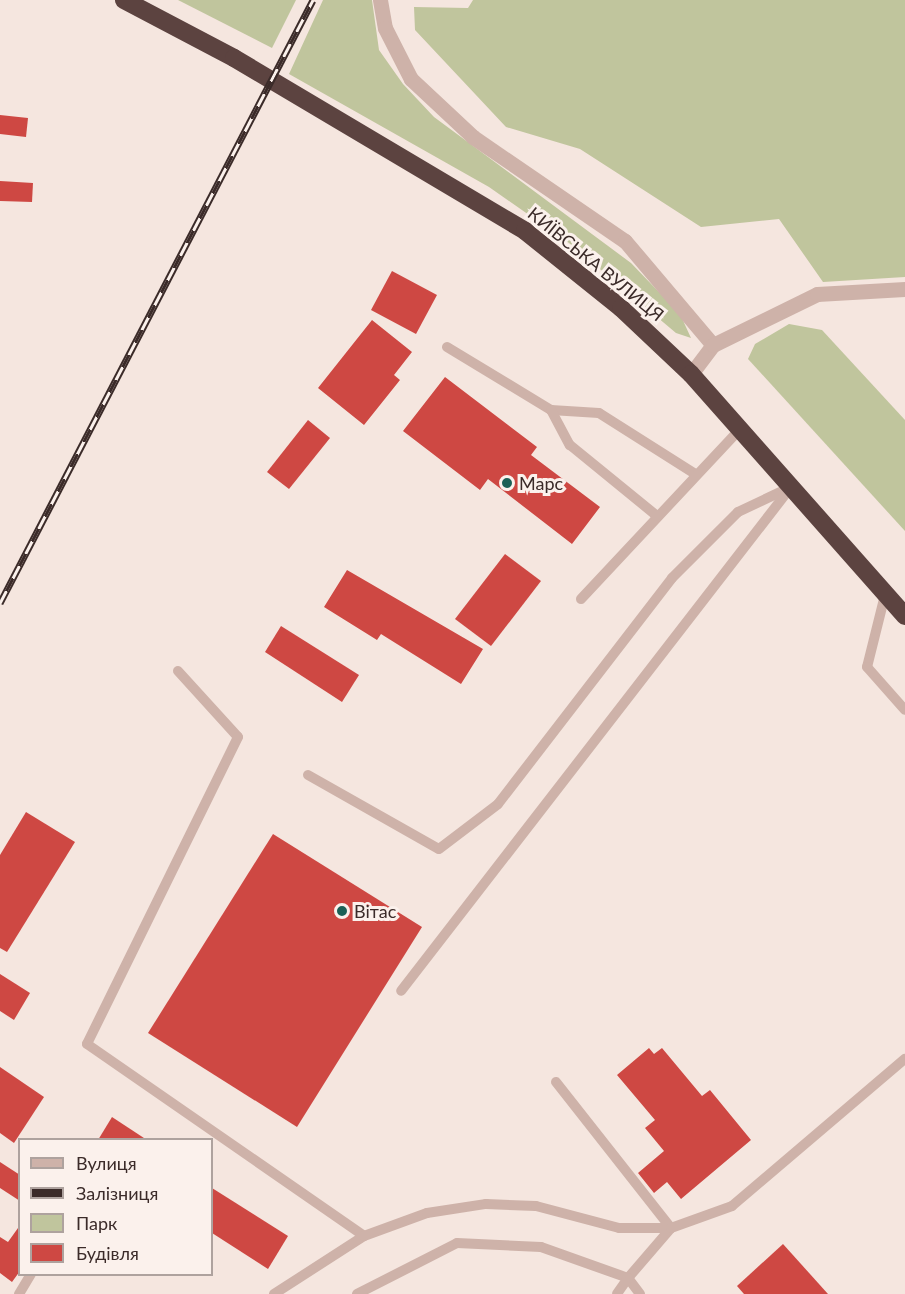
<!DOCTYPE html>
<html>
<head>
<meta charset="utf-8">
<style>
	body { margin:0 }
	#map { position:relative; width:905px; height:1294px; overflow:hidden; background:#f5e6df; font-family:Lato,sans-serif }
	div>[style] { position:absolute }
	.green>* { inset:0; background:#c0c59d }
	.building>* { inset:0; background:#ce4843 }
	.lane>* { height:10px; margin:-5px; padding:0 5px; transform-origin:5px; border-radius:5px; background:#ceb2a9 }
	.street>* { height:15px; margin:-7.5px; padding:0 7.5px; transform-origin:7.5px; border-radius:7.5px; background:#ceb2a9 }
	.highway>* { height:18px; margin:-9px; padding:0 9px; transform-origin:9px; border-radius:9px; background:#5c4340 }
	.rail>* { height:7px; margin-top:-3.5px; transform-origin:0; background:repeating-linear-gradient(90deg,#fbf1ec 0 14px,#3b2b29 0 28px); box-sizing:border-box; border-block:2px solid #3b2b29 }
	.dots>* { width:16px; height:16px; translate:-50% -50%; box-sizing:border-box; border:3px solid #fbf1ec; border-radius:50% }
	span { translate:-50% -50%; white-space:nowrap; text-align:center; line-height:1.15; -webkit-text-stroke:6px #fbf1ec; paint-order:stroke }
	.street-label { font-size:18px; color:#3b2b29 }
	.poi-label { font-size:18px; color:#3b2b29 }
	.left { translate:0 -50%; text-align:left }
	.legend { position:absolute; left:18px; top:1138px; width:195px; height:138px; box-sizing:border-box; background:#fbf1ec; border:2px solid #aea29e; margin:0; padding:8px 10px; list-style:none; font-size:18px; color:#3b2b29 }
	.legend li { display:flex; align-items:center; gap:12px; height:30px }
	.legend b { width:30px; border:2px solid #aea29e }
</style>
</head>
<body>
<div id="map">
	<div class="green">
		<i style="clip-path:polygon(178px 0,296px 0,272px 48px)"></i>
		<i style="clip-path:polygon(323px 0,372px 0,379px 50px,403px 84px,434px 117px,631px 263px,680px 314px,691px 338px,676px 333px,569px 243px,489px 187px,289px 74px)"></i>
		<i style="clip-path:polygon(473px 0,905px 0,905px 277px,823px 282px,779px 219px,701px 227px,580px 149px,506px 127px,415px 30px,414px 7px,468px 8px)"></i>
		<i style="clip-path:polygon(789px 324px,822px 330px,905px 420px,905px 531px,748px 359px,755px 344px)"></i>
	</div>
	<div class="building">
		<i style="clip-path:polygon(0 115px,28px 118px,26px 137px,0 134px)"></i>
		<i style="clip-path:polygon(0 181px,33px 183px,32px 202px,0 201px)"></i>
		<i style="clip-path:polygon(392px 271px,437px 295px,416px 334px,371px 310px)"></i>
		<i style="clip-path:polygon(372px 320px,412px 352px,394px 375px,400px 380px,364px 425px,318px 388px)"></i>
		<i style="clip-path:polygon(445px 377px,537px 447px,531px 455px,600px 507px,572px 544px,488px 479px,480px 490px,403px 431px)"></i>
		<i style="clip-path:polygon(308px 420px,330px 438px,289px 489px,267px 472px)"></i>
		<i style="clip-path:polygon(505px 554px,541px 581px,491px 646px,455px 619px)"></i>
		<i style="clip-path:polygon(347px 570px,483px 649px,461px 684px,381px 634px,377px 640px,324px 607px)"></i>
		<i style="clip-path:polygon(281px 626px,359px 675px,342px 702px,265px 652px)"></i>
		<i style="clip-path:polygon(26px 812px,75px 842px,7px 952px,0 948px,0 855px)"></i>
		<i style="clip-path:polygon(273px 834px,422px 927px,297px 1127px,148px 1033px)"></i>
		<i style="clip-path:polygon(0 974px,30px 993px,14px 1020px,0 1011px)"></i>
		<i style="clip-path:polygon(649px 1048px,654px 1054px,662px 1048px,702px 1096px,710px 1090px,751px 1140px,681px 1199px,667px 1182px,654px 1193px,638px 1173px,664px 1151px,645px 1128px,655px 1120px,617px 1075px)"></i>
		<i style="clip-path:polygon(0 1067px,44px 1097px,14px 1143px,0 1133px)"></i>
		<i style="clip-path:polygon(112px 1117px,147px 1140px,98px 1140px)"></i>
		<i style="clip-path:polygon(0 1162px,20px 1175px,20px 1201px,0 1188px)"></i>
		<i style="clip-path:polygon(212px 1188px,288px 1236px,268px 1269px,212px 1233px)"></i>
		<i style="clip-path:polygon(18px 1228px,20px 1271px,12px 1282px,0 1273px,0 1237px,8px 1242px)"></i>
		<i style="clip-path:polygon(783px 1244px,828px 1294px,744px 1294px,737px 1286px)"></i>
	</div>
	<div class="lane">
		<i style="left:447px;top:347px;width:122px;rotate:31.2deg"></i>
		<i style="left:551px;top:410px;width:48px;rotate:3.6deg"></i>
		<i style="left:599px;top:413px;width:114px;rotate:32.4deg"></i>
		<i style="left:551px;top:410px;width:40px;rotate:62deg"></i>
		<i style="left:570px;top:445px;width:112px;rotate:39.2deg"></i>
		<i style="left:885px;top:595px;width:74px;rotate:104deg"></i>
		<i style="left:867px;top:667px;width:57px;rotate:48.5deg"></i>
		<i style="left:581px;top:599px;width:233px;rotate:-46.9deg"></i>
		<i style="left:178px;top:671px;width:89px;rotate:47.7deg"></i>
		<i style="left:238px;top:737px;width:342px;rotate:116.2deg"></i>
		<i style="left:87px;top:1044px;width:337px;rotate:34.7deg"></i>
		<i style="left:308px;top:775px;width:150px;rotate:29.5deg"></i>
		<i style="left:439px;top:849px;width:74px;rotate:-37.3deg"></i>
		<i style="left:498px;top:804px;width:285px;rotate:-52.4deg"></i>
		<i style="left:672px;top:578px;width:93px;rotate:-45deg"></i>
		<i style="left:738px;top:512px;width:59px;rotate:-25.3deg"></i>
		<i style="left:791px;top:487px;width:637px;rotate:127.73deg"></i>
		<i style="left:556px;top:1082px;width:186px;rotate:51.8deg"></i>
		<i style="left:671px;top:1228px;width:66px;rotate:130.7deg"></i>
		<i style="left:628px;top:1278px;width:20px;rotate:53deg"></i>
		<i style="left:19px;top:1294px;width:23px;rotate:-59deg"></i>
		<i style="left:274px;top:1294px;width:107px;rotate:-32.8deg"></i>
		<i style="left:364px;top:1236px;width:67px;rotate:-20.1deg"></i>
		<i style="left:427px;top:1213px;width:60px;rotate:-8.7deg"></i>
		<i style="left:486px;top:1204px;width:50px;rotate:2.3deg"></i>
		<i style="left:536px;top:1206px;width:86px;rotate:14.8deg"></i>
		<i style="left:619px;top:1228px;width:52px"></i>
		<i style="left:671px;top:1228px;width:65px;rotate:-19.8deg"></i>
		<i style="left:732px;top:1206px;width:227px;rotate:-40.4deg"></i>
		<i style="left:357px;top:1294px;width:112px;rotate:-27deg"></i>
		<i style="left:457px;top:1243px;width:84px;rotate:2.7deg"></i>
		<i style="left:541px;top:1247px;width:92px;rotate:19.6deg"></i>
		<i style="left:628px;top:1278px;width:19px;rotate:125deg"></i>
	</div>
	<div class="street">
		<i style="left:380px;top:0;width:28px;rotate:80deg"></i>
		<i style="left:385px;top:28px;width:57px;rotate:63deg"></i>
		<i style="left:411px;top:79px;width:85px;rotate:43.1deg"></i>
		<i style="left:473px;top:137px;width:184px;rotate:34.4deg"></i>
		<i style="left:625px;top:241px;width:136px;rotate:49.8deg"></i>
		<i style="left:691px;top:374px;width:36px;rotate:-53deg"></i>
		<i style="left:713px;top:345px;width:116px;rotate:-26.1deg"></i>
		<i style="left:817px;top:294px;width:88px;rotate:-3.3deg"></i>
	</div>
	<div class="highway">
		<i style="left:124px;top:0;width:124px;rotate:27.8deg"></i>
		<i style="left:234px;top:58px;width:339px;rotate:30.7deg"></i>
		<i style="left:525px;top:231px;width:123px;rotate:38.7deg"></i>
		<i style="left:621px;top:308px;width:96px;rotate:43.3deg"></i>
		<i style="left:691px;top:374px;width:323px;rotate:48.5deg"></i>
	</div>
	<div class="rail">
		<i style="left:0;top:603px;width:679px;rotate:-62.57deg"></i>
	</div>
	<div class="dots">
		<i style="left:507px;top:483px;background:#1b6056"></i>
		<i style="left:342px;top:911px;background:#1b6056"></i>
	</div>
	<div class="street-label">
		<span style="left:596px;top:264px;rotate:39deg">КИЇВСЬКА ВУЛИЦЯ</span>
	</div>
	<div class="poi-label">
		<span class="left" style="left:519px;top:483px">Марс</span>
		<span class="left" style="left:354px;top:911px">Вітас</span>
	</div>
	<ul class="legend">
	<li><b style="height:8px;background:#ceb2a9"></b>Вулиця</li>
	<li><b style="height:8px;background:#3b2b29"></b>Залізниця</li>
	<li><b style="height:16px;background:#c0c59d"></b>Парк</li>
	<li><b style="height:16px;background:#ce4843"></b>Будівля</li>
	</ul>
</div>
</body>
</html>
